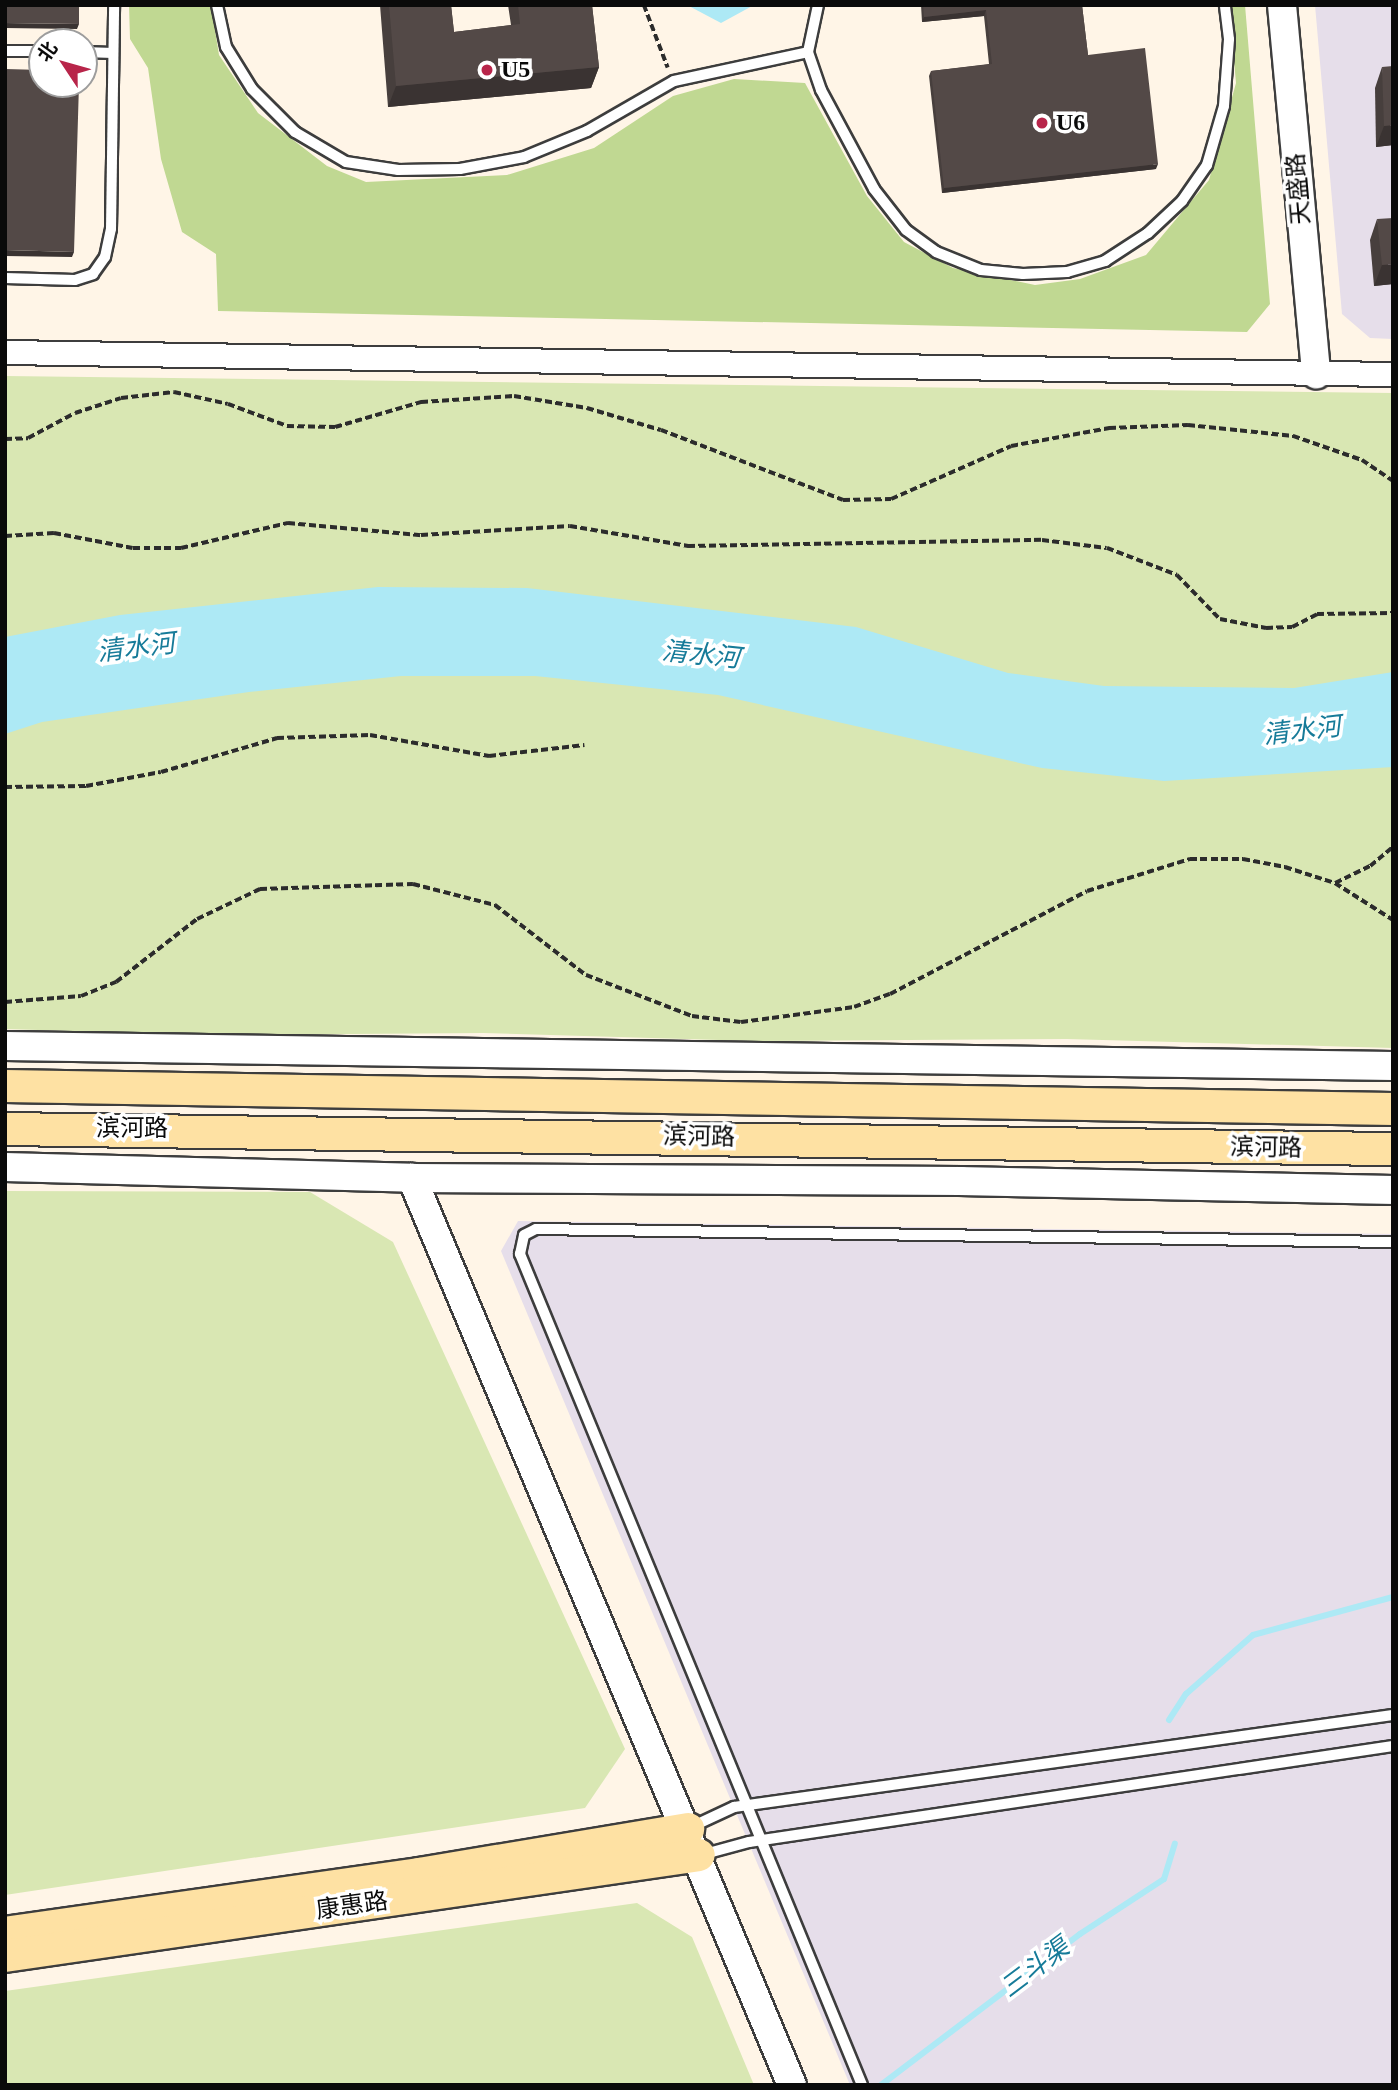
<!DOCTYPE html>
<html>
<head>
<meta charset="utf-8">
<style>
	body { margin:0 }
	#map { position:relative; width:1398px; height:2090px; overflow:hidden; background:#fff5e7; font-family:"Times New Roman","Noto Sans SC",serif }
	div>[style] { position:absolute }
	.industrial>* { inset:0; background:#e6deea }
	.green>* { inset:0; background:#d9e7b3 }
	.forest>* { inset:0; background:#c0d892 }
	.water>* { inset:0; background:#ade9f5 }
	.stream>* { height:6px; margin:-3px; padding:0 3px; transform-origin:3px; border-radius:3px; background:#ade9f5 }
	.path>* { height:3.5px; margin-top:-1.75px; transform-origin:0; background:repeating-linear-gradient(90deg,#2c2c2c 0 7px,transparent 0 10.5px) }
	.roads { filter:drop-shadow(2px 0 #3d3d3d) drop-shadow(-2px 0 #3d3d3d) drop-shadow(0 2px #3d3d3d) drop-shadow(0 -2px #3d3d3d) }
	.service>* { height:10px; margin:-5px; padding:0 5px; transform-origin:5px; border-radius:5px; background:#fff }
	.minor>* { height:23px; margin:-11.5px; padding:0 11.5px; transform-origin:11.5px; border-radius:11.5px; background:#fff }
	.tertiary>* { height:28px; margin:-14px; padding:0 14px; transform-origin:14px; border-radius:14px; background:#fff }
	.secondary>* { height:32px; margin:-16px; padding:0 16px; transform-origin:16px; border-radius:16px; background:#fee1a3 }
	.wall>* { inset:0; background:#473f3d }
	.shaded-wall>* { inset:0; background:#3a3332 }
	.building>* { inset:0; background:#534947 }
	.dots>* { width:19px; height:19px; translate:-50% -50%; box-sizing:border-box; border:4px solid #fff; border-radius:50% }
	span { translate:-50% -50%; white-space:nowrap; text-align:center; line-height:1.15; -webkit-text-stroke:7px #fff; paint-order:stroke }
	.poi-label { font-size:24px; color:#0a0a0a; font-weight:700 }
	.left { translate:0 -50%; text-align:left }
	.street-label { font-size:24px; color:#0a0a0a }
	.water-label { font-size:26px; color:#167b99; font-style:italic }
	.frame { position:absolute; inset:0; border:7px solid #0a0a0a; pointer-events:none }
	.north { position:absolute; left:28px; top:28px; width:70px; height:70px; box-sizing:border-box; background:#fff; border:2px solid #9d9d9d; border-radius:50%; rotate:306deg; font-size:19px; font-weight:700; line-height:28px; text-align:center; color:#0a0a0a }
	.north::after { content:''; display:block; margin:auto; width:24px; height:32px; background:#b8254a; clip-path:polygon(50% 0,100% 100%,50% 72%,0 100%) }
</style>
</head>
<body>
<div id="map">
	<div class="industrial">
		<i style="clip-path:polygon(1315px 5px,1393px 5px,1393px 339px,1370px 338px,1342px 314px)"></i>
		<i style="clip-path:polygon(518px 1221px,1393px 1234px,1393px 2085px,850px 2085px,501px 1251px)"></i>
	</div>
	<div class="green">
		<i style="clip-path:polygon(5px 376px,1393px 393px,1393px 1048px,1067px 1039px,753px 1041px,483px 1033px,205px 1035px,5px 1029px)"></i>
		<i style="clip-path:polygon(5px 1191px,310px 1192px,393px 1242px,625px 1749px,585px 1808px,5px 1895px)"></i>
		<i style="clip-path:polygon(637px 1903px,692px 1937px,754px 2085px,5px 2085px,5px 1991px)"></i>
	</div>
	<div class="forest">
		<i style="clip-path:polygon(129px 5px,211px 5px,219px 55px,258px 113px,327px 166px,366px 182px,507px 175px,594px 148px,673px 96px,734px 79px,805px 83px,867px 196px,904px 242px,953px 268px,1035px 285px,1080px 279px,1146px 255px,1209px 180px,1236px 83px,1229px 5px,1245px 5px,1270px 304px,1247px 332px,218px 311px,216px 254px,182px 232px,161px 159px,148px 68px,130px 39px)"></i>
	</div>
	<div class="water">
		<i style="clip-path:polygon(687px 5px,754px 5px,721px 23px)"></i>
		<i style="clip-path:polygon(378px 587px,527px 588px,856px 627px,1008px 673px,1104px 686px,1294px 688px,1393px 672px,1393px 767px,1164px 781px,1042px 768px,718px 695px,535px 676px,401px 676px,249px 692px,42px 722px,5px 734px,5px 637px,120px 615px)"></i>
	</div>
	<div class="stream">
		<i style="left:1169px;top:1720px;width:31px;rotate:-57deg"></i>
		<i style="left:1186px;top:1694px;width:89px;rotate:-41.4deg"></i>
		<i style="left:1253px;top:1635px;width:145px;rotate:-15.2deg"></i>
		<i style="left:881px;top:2085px;width:250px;rotate:-37.2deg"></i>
		<i style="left:1080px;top:1934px;width:100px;rotate:-33.2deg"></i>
		<i style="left:1164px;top:1879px;width:37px;rotate:-73deg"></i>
	</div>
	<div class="path">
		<i style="left:644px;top:5px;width:67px;rotate:69.1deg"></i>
		<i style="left:5px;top:439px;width:23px;rotate:-2deg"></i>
		<i style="left:28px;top:438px;width:53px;rotate:-28deg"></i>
		<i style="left:75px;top:413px;width:48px;rotate:-18.1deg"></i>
		<i style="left:121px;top:398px;width:53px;rotate:-6.5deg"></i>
		<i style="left:174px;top:392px;width:55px;rotate:12.5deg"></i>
		<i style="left:228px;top:404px;width:63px;rotate:20.4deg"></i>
		<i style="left:287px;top:426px;width:48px;rotate:1.2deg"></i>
		<i style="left:335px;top:427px;width:90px;rotate:-16.2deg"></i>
		<i style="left:421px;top:402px;width:93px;rotate:-3.7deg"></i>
		<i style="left:514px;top:396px;width:74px;rotate:9.3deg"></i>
		<i style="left:587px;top:408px;width:77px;rotate:16.6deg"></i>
		<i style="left:661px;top:430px;width:195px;rotate:21deg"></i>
		<i style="left:843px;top:500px;width:48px;rotate:-1.2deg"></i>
		<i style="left:891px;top:499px;width:131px;rotate:-23.8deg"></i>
		<i style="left:1011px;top:446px;width:100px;rotate:-10.4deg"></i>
		<i style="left:1109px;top:428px;width:79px;rotate:-2.2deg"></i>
		<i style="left:1188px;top:425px;width:106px;rotate:6deg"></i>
		<i style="left:1293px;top:436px;width:73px;rotate:19.2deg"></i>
		<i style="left:1362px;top:460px;width:37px;rotate:34deg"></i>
		<i style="left:5px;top:536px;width:49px;rotate:-3.5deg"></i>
		<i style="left:54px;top:533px;width:80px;rotate:10.8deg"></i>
		<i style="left:133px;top:548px;width:48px"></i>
		<i style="left:181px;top:548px;width:110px;rotate:-13.2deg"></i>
		<i style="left:288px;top:523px;width:134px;rotate:5.2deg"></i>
		<i style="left:421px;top:535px;width:149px;rotate:-3.5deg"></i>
		<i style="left:570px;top:526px;width:120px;rotate:9.6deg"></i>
		<i style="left:688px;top:546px;width:354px;rotate:-1deg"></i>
		<i style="left:1042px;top:540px;width:65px;rotate:7deg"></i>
		<i style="left:1107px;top:548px;width:75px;rotate:21.1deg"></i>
		<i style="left:1177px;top:575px;width:62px;rotate:45.7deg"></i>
		<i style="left:1220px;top:619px;width:47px;rotate:11.1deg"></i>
		<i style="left:1266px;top:628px;width:26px;rotate:-2deg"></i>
		<i style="left:1292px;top:627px;width:28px;rotate:-27deg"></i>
		<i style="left:1317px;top:614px;width:76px;rotate:-0.8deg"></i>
		<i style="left:5px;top:787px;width:81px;rotate:-0.7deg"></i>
		<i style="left:86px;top:786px;width:76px;rotate:-10.6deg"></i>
		<i style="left:161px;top:772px;width:121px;rotate:-16.3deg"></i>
		<i style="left:277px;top:738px;width:93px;rotate:-1.8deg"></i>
		<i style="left:370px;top:735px;width:121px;rotate:10deg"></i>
		<i style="left:489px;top:756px;width:96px;rotate:-6.6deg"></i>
		<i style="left:1335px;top:883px;width:39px;rotate:-26deg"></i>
		<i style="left:1370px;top:866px;width:30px;rotate:-40deg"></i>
		<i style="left:5px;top:1002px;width:76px;rotate:-4.5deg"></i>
		<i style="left:81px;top:996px;width:38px;rotate:-22deg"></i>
		<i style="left:116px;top:982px;width:103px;rotate:-37.9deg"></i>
		<i style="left:197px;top:919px;width:70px;rotate:-25.5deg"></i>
		<i style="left:260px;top:889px;width:153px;rotate:-1.9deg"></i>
		<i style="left:413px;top:884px;width:85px;rotate:14.4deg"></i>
		<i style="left:495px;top:905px;width:115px;rotate:37.6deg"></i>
		<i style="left:586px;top:975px;width:114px;rotate:21.1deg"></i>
		<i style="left:692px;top:1016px;width:49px;rotate:7deg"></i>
		<i style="left:741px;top:1022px;width:114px;rotate:-7.6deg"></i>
		<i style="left:854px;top:1007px;width:38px;rotate:-20deg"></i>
		<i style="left:890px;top:994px;width:222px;rotate:-27.6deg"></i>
		<i style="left:1087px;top:891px;width:108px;rotate:-17.3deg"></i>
		<i style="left:1190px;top:859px;width:53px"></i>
		<i style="left:1243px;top:859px;width:43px;rotate:10.8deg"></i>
		<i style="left:1285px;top:867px;width:52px;rotate:17.7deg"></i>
		<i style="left:1335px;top:883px;width:69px;rotate:32.5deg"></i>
	</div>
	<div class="roads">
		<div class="service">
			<i style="left:217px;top:5px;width:43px;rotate:77.9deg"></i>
			<i style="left:226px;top:47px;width:49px;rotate:58.2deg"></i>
			<i style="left:252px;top:89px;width:61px;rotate:45deg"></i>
			<i style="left:295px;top:132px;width:59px;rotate:30.5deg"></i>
			<i style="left:346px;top:162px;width:53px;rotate:8.7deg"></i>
			<i style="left:398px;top:170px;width:62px;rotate:-0.9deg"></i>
			<i style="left:460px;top:169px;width:65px;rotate:-10.6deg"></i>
			<i style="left:524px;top:157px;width:68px;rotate:-22.4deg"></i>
			<i style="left:587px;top:131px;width:100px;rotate:-29.9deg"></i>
			<i style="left:674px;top:81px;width:137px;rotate:-12.2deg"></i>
			<i style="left:818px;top:5px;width:48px;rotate:102deg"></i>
			<i style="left:808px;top:52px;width:40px;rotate:71.1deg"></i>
			<i style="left:821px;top:90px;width:112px;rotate:61.8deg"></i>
			<i style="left:874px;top:189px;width:52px;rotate:52deg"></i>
			<i style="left:906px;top:230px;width:37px;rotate:36deg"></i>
			<i style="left:936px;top:252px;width:48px;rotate:21.8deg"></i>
			<i style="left:981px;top:270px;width:42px;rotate:5.4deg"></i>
			<i style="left:1023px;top:274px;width:44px;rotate:-2.6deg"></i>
			<i style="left:1067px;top:272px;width:40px;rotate:-16deg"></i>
			<i style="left:1105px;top:261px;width:51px;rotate:-33.1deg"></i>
			<i style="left:1148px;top:233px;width:47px;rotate:-43.3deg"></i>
			<i style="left:1182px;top:201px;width:44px;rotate:-55.2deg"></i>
			<i style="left:1207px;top:165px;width:61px;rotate:-73.9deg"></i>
			<i style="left:1224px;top:106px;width:67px;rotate:-85.7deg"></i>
			<i style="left:1229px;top:39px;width:34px;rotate:-97deg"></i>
			<i style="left:5px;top:51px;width:37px"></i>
			<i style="left:84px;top:52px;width:29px;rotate:2deg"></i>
			<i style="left:5px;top:278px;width:70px;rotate:1.6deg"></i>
			<i style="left:75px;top:280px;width:19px;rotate:-18deg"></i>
			<i style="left:93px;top:274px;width:21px;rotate:-55deg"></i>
			<i style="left:105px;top:257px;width:29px;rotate:-78deg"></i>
			<i style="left:111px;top:229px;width:224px;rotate:-89.2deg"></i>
			<i style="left:689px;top:1828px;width:50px;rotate:-25deg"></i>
			<i style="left:734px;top:1807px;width:665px;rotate:-7.95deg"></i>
			<i style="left:701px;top:1855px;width:50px;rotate:-15.2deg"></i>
			<i style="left:749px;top:1842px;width:651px;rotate:-8.48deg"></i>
			<i style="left:862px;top:2085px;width:899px;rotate:-112.37deg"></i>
			<i style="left:520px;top:1254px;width:19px;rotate:-78deg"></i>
			<i style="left:524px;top:1235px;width:13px;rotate:-27deg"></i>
			<i style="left:536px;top:1229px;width:857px;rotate:0.87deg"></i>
		</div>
		<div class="minor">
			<i style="left:5px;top:352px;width:1388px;rotate:0.91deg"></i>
		</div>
		<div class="tertiary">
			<i style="left:1282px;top:5px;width:371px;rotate:84.7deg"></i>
			<i style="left:5px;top:1046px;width:1388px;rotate:0.83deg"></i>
			<i style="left:5px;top:1167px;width:407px;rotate:1.5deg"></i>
			<i style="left:412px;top:1178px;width:549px;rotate:0.31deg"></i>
			<i style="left:961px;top:1181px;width:432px;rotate:1.2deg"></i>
			<i style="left:412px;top:1178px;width:983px;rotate:67.27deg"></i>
		</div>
		<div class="secondary">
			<i style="left:5px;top:1086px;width:1388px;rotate:0.95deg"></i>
			<i style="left:5px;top:1129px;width:1388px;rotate:0.83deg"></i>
			<i style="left:5px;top:1933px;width:418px;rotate:-8.1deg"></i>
			<i style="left:419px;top:1874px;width:273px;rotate:-9.5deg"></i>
			<i style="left:5px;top:1956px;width:701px;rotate:-8.28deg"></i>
		</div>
	</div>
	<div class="wall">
		<i style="clip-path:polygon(380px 5px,451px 5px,454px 32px,511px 25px,508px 5px,592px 5px,599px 67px,591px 88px,388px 107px)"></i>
		<i style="clip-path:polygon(921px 5px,1082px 5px,1088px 55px,1156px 169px,942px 193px,929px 76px,931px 71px,989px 64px,984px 16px,922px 22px)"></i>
		<i style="clip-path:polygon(1382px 67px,1393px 145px,1376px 147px,1375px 88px)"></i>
		<i style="clip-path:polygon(1377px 219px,1393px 284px,1374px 286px,1370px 240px)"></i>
	</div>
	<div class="shaded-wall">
		<i style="clip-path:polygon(986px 10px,984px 16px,922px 22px,924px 17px)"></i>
		<i style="clip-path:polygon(5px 23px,79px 24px,77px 29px,5px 28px)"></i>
		<i style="clip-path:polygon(599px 67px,591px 88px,388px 107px,396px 86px)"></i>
		<i style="clip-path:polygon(1393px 125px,1393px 145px,1376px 147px,1384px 126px)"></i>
		<i style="clip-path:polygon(1158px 164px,1156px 169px,942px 193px,944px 188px)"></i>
		<i style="clip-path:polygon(5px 250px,74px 252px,72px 257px,5px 256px)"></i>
		<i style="clip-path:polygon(1393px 264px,1393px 284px,1374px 286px,1382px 265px)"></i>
	</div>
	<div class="building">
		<i style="clip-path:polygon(5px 5px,79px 5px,79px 24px,5px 23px)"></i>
		<i style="clip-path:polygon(389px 5px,451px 5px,454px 32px,520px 24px,518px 5px,592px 5px,599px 67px,396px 86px)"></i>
		<i style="clip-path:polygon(923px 5px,1082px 5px,1088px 55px,1145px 48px,1158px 164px,944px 188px,931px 71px,992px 64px,986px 10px,924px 17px)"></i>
		<i style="clip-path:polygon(1393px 66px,1393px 125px,1384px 126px,1382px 67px)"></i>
		<i style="clip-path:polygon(5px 69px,42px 70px,42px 84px,79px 84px,74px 252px,5px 250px)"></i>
		<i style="clip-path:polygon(1393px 218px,1393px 264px,1382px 265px,1377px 219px)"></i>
	</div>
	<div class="dots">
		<i style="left:487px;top:70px;background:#b8254a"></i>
		<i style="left:1042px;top:123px;background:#b8254a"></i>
	</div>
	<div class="poi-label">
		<span class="left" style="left:501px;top:70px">U5</span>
		<span class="left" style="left:1056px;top:123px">U6</span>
	</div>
	<div class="street-label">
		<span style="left:1299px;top:189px;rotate:-95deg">天盛路</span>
		<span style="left:132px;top:1129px">滨河路</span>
		<span style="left:699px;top:1137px;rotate:1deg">滨河路</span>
		<span style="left:1266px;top:1148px;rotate:1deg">滨河路</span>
		<span style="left:352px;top:1906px;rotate:-8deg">康惠路</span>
	</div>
	<div class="water-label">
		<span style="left:136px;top:648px;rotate:-7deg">清水河</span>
		<span style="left:701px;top:655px;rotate:6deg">清水河</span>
		<span style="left:1302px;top:731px;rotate:-7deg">清水河</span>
		<span style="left:1035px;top:1968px;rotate:-37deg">三斗渠</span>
	</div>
	<div class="frame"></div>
	<div class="north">北</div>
</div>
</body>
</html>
